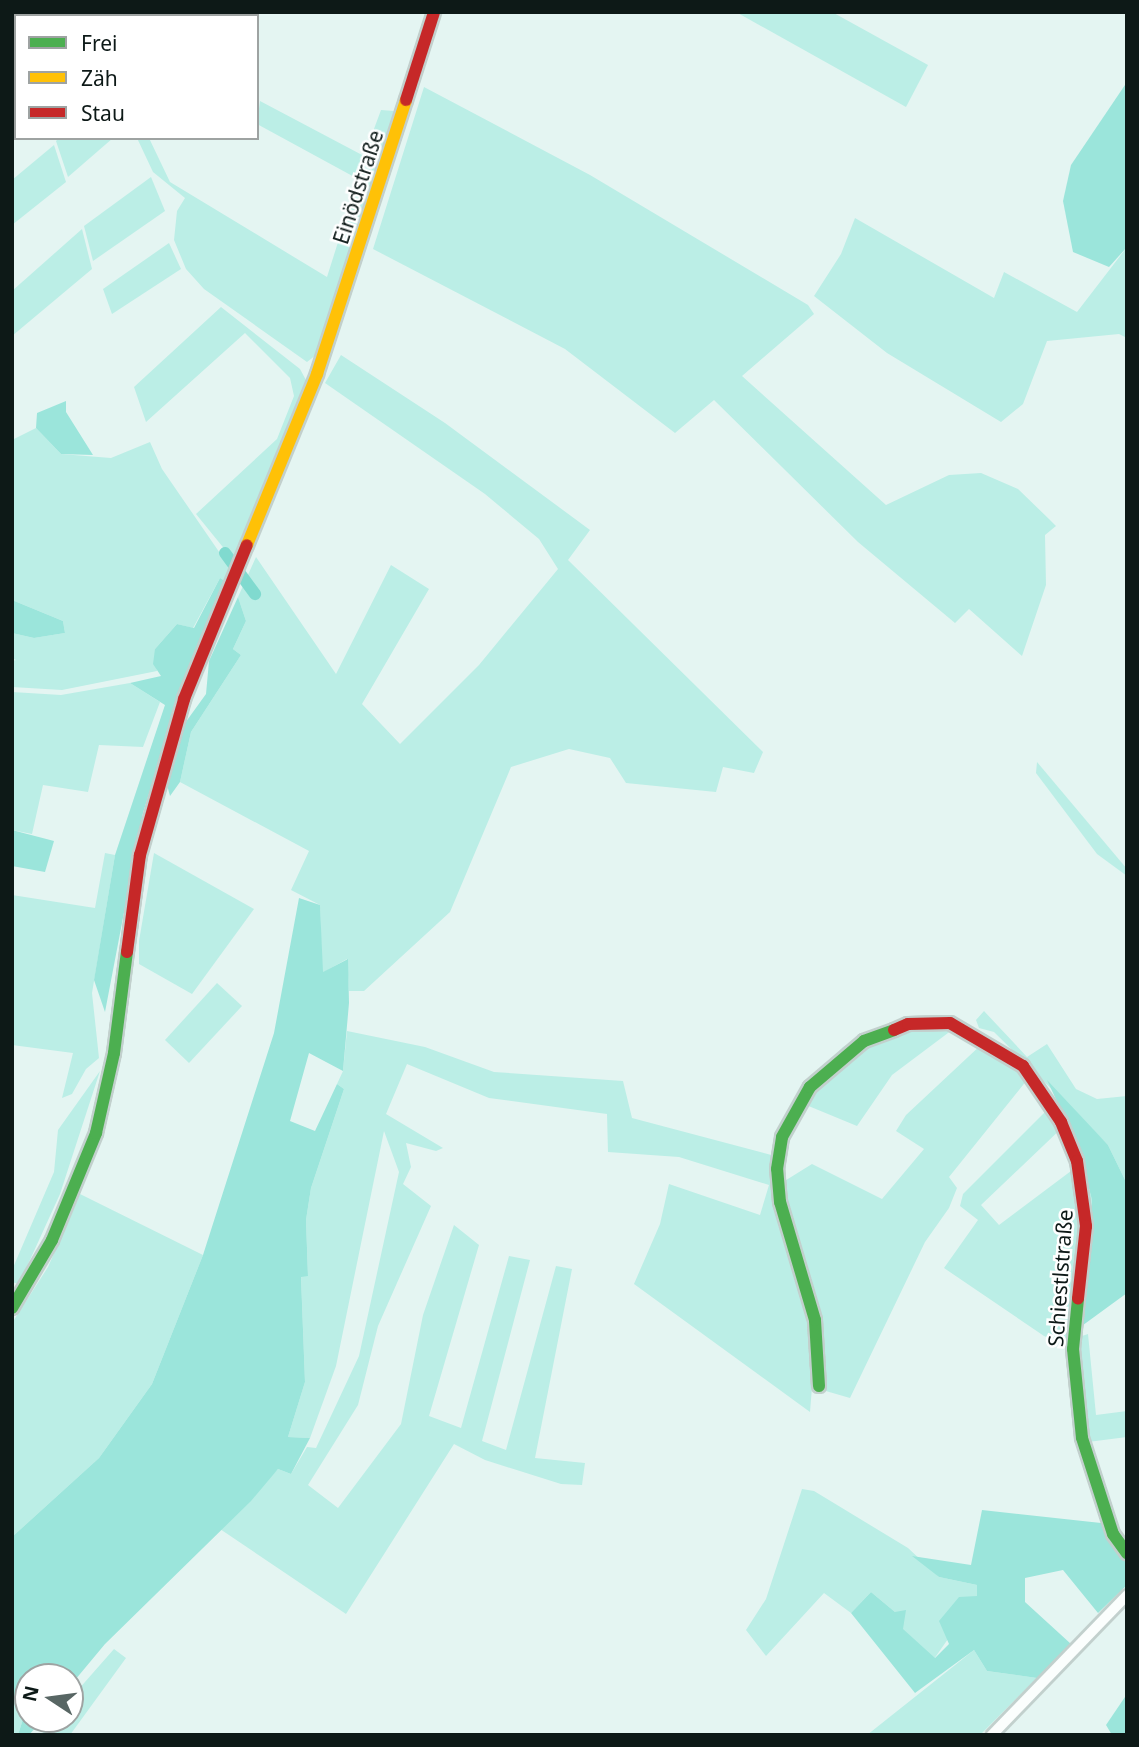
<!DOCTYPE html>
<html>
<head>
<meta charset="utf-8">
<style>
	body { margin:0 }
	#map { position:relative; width:1139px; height:1747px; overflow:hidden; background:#e4f5f2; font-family:"Noto Sans",sans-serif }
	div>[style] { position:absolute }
	.green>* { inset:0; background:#bbeee6 }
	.forest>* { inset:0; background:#9be5db }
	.canal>* { height:12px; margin:-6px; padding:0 6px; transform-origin:6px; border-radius:6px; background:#80dacf }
	.roads { filter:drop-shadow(2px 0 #c2d0cd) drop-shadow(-2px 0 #c2d0cd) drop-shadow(0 2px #c2d0cd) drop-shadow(0 -2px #c2d0cd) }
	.street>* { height:10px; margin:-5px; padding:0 5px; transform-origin:5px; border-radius:5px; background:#fbfefd }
	.fast>* { height:12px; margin:-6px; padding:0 6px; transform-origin:6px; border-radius:6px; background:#4caf50 }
	.slow>* { height:12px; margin:-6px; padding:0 6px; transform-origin:6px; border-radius:6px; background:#ffc107 }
	.jam>* { height:12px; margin:-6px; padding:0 6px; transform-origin:6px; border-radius:6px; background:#c62828 }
	span { translate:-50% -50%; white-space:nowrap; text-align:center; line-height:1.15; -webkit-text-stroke:5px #fff; paint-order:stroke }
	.street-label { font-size:21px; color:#0d1917 }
	.frame { position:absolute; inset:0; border:14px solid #0d1917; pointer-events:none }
	.legend { position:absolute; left:14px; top:14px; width:245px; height:126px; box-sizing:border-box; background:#fff; border:2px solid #9ea3a2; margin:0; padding:9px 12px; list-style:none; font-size:21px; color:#0d1917 }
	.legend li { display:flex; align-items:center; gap:14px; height:35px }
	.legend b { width:35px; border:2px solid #9ea3a2 }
	.north { position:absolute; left:14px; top:1663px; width:70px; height:70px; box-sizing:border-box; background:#fff; border:2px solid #9ea3a2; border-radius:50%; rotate:283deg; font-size:19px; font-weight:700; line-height:28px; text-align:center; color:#0d1917 }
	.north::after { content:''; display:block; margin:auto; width:24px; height:32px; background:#586664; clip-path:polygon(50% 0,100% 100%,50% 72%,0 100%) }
</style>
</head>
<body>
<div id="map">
	<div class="green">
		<i style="clip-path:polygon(736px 12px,832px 12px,928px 65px,906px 107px)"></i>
		<i style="clip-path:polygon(12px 15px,16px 28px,12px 134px)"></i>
		<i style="clip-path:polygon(424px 87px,590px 175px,808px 305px,814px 314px,742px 376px,886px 505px,949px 475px,981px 473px,1018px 489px,1049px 519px,1056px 526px,1045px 535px,1046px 585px,1022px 656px,969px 609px,955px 623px,858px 542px,714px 400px,675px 433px,565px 349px,373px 249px)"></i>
		<i style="clip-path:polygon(260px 101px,364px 156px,381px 110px,394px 111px,316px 355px,307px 362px,204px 289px,186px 269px,174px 240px,177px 211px,185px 198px,153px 172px,137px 138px,149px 138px,170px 182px,327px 277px,358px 179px,257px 124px)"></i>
		<i style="clip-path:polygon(59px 138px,113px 138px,68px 177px,56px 141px)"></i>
		<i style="clip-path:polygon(54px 145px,66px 182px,12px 225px,12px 180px)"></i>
		<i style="clip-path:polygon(151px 177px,165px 211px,93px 261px,84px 226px)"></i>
		<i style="clip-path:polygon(855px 218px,994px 298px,1004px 272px,1077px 312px,1127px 247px,1127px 338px,1119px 334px,1047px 341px,1023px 404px,1001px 422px,887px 353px,814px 296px,841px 254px)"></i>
		<i style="clip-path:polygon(82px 229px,92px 269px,12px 336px,12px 291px)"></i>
		<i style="clip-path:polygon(169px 243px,181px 269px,112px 314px,103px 289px)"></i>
		<i style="clip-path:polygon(221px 307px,300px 369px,307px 382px,235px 562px,196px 514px,277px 439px,294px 396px,290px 378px,245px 333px,146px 422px,134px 387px)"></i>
		<i style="clip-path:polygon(341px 355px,445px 423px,590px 530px,568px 560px,763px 752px,754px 773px,723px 767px,716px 792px,626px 783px,610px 758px,569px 749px,511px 767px,450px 912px,364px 991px,349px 991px,347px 959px,322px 973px,320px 905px,291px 890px,309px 851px,180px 782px,191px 732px,241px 655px,233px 649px,246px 621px,238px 597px,256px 557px,336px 674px,391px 565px,429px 589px,362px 704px,400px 744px,479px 665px,558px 569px,539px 539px,485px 494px,325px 383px)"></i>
		<i style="clip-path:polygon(36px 428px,61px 454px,111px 458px,150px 442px,162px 469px,235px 575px,230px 584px,220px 578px,193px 628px,177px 624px,155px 649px,157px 671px,62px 690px,12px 687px,12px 661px,16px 660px,12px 658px,12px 633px,34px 638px,65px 633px,63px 621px,12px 600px,12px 440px)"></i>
		<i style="clip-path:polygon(130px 683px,160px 702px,143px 747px,99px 745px,88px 792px,43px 785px,32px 834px,12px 830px,12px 692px,61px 695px)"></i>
		<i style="clip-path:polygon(1037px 762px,1127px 869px,1127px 876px,1097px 854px,1036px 773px)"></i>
		<i style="clip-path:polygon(105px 853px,115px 855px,92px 993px,99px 1058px,86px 1069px,72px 1094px,62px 1098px,73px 1053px,12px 1045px,12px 895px,95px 908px)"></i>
		<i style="clip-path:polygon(154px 853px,254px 909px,192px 994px,139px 964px,139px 941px)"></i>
		<i style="clip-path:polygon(217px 983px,242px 1006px,189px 1063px,165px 1040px)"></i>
		<i style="clip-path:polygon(984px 1011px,1027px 1057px,1047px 1044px,1076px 1089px,1097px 1099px,1127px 1096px,1127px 1184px,1108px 1145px,994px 1032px,979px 1028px,976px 1020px)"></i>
		<i style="clip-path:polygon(930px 1018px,964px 1021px,892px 1075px,857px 1126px,794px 1100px,843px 1047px,885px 1025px)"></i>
		<i style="clip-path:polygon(347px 1031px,425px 1047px,494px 1072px,623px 1081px,632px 1118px,775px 1156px,775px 1187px,812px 1164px,882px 1199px,924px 1149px,896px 1131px,906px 1115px,983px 1043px,1027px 1080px,949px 1177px,957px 1188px,949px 1208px,925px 1242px,850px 1398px,812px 1387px,810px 1412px,634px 1284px,660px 1224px,669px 1184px,760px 1215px,769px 1185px,679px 1157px,608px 1152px,607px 1114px,489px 1098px,407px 1064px,386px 1114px,443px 1148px,436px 1151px,406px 1143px,411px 1167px,403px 1184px,431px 1206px,378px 1326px,358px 1405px,308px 1485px,338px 1508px,401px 1424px,423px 1315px,454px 1225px,479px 1245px,429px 1416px,461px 1428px,509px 1256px,530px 1260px,482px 1441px,506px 1450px,556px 1266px,572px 1269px,535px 1458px,585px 1463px,582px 1485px,561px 1484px,485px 1460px,454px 1444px,346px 1614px,220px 1529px,278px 1469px,291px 1474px,307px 1447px,316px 1448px,359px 1356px,399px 1172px,384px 1131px,336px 1366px,310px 1438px,288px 1437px,305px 1382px,301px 1276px,308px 1275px,306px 1220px,311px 1188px,344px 1089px,337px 1084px,343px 1071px)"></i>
		<i style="clip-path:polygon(100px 1071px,60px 1194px,19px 1284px,12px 1282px,12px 1270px,54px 1172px,58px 1130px)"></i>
		<i style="clip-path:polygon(1055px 1102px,1066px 1124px,981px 1205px,999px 1225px,1083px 1162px,1092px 1200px,1079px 1303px,1068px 1346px,1044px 1336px,944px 1268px,978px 1220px,960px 1206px,963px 1194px)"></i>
		<i style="clip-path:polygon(80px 1194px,203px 1255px,152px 1384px,99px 1458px,12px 1537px,12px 1323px,48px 1267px)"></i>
		<i style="clip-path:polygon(1088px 1334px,1096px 1415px,1127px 1411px,1127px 1437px,1088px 1442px,1076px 1338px)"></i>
		<i style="clip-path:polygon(802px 1489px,814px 1491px,908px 1548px,939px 1577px,977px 1585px,978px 1596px,934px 1659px,902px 1629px,895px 1612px,871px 1592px,851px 1613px,824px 1593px,766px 1656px,746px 1630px,766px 1599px)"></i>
		<i style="clip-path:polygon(114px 1649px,126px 1658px,70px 1735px,41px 1735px,54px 1719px,70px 1719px,70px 1699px)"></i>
		<i style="clip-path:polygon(974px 1650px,987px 1671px,1037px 1678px,980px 1735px,867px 1735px)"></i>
		<i style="clip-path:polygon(12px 1694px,27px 1706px,18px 1735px,12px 1735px)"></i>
	</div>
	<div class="forest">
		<i style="clip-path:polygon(1127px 82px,1127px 247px,1109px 267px,1073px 252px,1063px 201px,1071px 165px)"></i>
		<i style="clip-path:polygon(66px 401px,66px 412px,93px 455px,61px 454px,36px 428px,37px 413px)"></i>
		<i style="clip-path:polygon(220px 578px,230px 584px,174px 713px,143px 813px,105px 1012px,94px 980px,115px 855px,165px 705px,130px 683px,161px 676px,153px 664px,155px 649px,177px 624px,194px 628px)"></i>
		<i style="clip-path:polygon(238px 597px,246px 621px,233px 649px,241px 655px,191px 732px,180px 782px,170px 796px,166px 781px,180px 730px,206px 694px,209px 661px)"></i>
		<i style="clip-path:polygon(12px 600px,63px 621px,65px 633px,34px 638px,12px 633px)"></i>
		<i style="clip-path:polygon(12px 830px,54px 841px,45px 872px,12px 866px)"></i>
		<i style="clip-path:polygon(299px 898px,320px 905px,323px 972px,348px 959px,349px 1003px,343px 1071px,309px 1053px,290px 1121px,315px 1131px,337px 1084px,344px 1089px,311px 1188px,306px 1220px,308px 1276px,301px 1277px,305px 1382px,288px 1437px,310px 1438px,291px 1474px,278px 1469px,251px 1501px,105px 1644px,70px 1686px,70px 1677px,28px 1677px,28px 1719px,43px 1719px,29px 1735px,18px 1735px,27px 1706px,12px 1694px,12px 1537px,99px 1458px,152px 1384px,203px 1255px,274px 1033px)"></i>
		<i style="clip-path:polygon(1047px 1080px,1108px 1145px,1127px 1184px,1127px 1293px,1079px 1328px,1092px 1200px,1079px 1149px)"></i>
		<i style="clip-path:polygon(982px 1510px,1101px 1523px,1127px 1557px,1127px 1585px,1098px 1613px,1063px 1570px,1025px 1578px,1025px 1602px,1071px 1644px,1037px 1678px,987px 1671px,974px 1650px,915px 1693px,851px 1613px,871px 1592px,895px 1612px,906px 1610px,903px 1629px,935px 1658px,949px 1644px,939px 1621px,959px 1597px,977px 1596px,977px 1585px,939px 1577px,912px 1556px,971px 1565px)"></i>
		<i style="clip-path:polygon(1127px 1694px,1127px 1735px,1112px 1735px,1106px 1725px)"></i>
	</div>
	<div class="canal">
		<i style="left:225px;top:553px;width:51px;rotate:53.8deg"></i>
	</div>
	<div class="roads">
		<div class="street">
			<i style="left:992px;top:1735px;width:194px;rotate:-46deg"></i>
		</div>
		<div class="fast">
			<i style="left:1078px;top:1299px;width:50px;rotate:95.7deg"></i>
			<i style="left:1073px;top:1349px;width:89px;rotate:84.2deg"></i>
			<i style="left:1082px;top:1438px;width:101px;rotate:72.1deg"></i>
			<i style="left:1113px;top:1534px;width:24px;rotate:54deg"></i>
			<i style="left:12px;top:1308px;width:79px;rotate:-59.5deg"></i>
			<i style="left:52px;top:1240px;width:116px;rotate:-67.6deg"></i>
			<i style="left:96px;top:1133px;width:82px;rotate:-77.3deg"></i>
			<i style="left:114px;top:1053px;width:102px;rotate:-82.7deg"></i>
			<i style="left:819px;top:1386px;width:66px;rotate:-93.5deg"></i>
			<i style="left:815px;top:1320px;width:123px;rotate:-106.5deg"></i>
			<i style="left:780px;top:1202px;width:33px;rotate:-95deg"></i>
			<i style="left:777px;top:1169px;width:32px;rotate:-81deg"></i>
			<i style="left:782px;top:1137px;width:57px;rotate:-60.8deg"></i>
			<i style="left:810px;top:1087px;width:71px;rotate:-40.4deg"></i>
			<i style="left:864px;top:1041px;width:32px;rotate:-20deg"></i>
		</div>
		<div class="slow">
			<i style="left:247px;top:545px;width:185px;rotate:-67.7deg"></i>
			<i style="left:317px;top:374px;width:288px;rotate:-72deg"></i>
		</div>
		<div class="jam">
			<i style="left:406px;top:100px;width:92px;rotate:-72.3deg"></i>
			<i style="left:127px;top:952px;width:98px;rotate:-82.4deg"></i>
			<i style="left:140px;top:855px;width:162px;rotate:-74.2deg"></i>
			<i style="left:184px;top:699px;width:166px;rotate:-67.8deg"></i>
			<i style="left:894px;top:1030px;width:15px;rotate:-23deg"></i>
			<i style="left:908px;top:1024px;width:42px;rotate:-1.4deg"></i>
			<i style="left:950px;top:1023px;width:85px;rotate:30.5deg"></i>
			<i style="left:1023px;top:1066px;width:68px;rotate:55.8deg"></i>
			<i style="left:1061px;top:1122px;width:42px;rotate:67.7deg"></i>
			<i style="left:1077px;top:1161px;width:66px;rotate:82.1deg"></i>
			<i style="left:1086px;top:1226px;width:73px;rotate:96.3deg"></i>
		</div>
	</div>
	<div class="street-label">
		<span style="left:358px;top:187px;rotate:-72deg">Einödstraße</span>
		<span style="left:1060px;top:1278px;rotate:-86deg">Schiestlstraße</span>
	</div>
	<div class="frame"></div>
	<ul class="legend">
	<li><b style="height:9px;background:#4caf50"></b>Frei</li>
	<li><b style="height:9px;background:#ffc107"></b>Zäh</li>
	<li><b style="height:9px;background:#c62828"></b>Stau</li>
	</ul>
	<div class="north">N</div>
</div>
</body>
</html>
